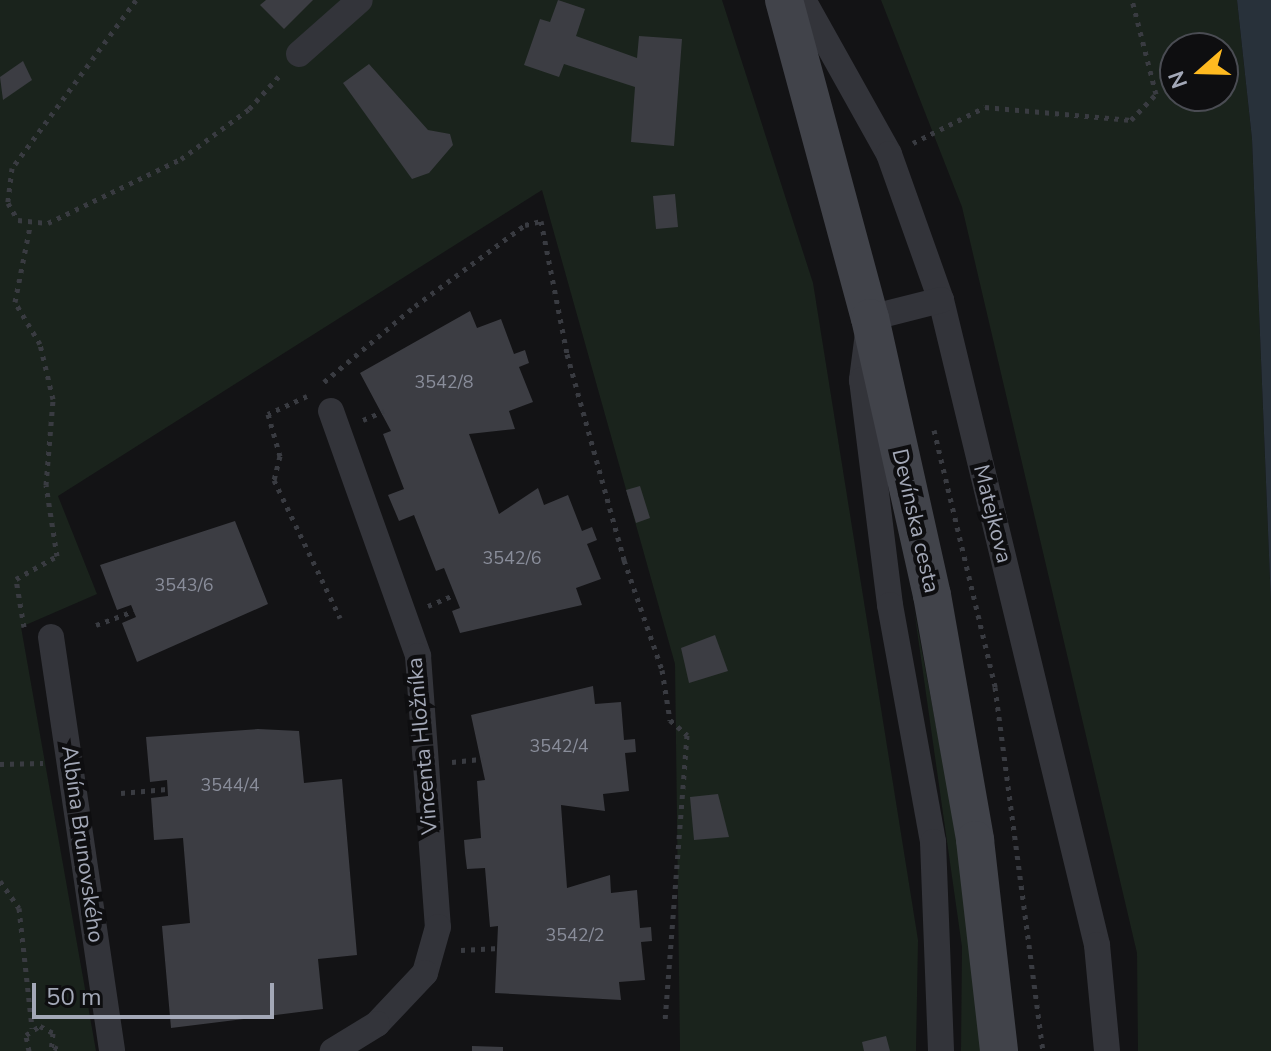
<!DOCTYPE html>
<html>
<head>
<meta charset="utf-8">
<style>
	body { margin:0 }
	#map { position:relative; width:1271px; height:1051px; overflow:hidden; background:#131315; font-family:"Nunito Sans",sans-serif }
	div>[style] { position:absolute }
	.green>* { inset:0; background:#1a231c }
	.water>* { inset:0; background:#28313a }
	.building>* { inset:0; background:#3c3d43 }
	.path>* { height:5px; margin-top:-2.5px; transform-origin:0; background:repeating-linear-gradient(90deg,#393b41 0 4px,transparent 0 10px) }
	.street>* { height:26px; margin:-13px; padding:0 13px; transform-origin:13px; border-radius:13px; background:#33343a }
	.secondary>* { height:38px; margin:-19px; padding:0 19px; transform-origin:19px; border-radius:19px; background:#41434a }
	span { translate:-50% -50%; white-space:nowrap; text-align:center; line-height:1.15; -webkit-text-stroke:8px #0e0e10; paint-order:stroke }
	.number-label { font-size:18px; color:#898d9a }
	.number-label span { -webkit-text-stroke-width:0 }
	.street-label { font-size:22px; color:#a3a8b7 }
	.north { position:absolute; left:1159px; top:32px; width:80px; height:80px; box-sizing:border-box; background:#0e0e10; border:2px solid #4a4c53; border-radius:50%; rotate:250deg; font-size:22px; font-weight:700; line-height:32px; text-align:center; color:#a3a8b7 }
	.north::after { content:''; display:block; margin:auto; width:28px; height:36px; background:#ffba20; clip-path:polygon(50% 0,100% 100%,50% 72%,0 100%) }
	.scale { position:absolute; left:32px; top:983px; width:242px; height:36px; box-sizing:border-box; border:4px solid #a3a8b7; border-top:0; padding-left:10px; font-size:24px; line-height:28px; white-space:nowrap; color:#a3a8b7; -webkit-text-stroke:6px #0e0e10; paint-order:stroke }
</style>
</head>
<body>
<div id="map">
	<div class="green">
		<i style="clip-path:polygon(0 0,722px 0,813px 283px,918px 940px,916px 1051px,680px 1051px,675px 664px,542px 190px,58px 496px,97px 594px,21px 627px,96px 1051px,0 1051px)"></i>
		<i style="clip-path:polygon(evenodd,881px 0,1237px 0,1252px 139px,1271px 604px,1271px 1051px,1138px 1051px,1137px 953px,962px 207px,881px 0,1175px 48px,1223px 48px,1223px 96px,1175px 96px,1175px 48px)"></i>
		<i style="clip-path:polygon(914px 609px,956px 831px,984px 1051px,961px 1051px,962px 947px)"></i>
	</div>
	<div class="water">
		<i style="clip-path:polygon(1237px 0,1271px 0,1271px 604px,1252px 139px)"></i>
	</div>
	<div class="building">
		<i style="clip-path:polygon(266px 0,313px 0,284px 29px,260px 5px)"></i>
		<i style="clip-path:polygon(558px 0,585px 9px,576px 36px,637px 58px,639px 36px,682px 39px,674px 146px,631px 142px,635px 87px,564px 64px,559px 77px,524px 65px,540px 19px,550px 22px)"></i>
		<i style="clip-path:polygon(23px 61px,32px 80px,3px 100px,0 77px)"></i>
		<i style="clip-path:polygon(369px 64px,428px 130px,450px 134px,453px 145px,429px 173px,412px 179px,343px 83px)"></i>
		<i style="clip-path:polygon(675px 194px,678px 227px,656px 229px,653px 196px)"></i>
		<i style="clip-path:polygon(470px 311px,477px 328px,501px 319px,514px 354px,525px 350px,529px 363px,519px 367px,533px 402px,509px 411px,515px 429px,469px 434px,499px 514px,538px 488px,544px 505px,568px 495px,582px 531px,592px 527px,597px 540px,587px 544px,601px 579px,576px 588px,582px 605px,460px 633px,452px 611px,460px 608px,444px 568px,436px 571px,414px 515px,399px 521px,388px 495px,404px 489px,383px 434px,391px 431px,360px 373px)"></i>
		<i style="clip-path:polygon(640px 486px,650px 518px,636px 523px,626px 490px)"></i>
		<i style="clip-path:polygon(235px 521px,268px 604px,137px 662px,122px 623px,136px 617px,131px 605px,117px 610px,100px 565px)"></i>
		<i style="clip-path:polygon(715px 635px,728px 671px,689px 683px,681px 648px)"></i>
		<i style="clip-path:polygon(593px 686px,595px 704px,621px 702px,624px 740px,635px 739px,636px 752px,625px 753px,629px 791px,603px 794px,605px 811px,561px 805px,567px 888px,610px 875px,611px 893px,637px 890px,640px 928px,651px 927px,652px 941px,641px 942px,645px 980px,619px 982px,621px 1000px,495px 993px,498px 926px,490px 927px,485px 868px,467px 869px,465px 853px,464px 840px,481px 838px,477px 781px,485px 780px,471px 715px)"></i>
		<i style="clip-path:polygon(258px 729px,299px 731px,304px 783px,342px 779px,357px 955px,318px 959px,323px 1009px,171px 1028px,162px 926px,190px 923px,183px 838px,154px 840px,151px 798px,168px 796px,167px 780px,150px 782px,146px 737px)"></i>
		<i style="clip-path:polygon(718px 794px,729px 837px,694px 840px,690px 797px)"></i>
		<i style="clip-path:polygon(886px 1036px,890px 1051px,864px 1051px,862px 1042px)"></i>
		<i style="clip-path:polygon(472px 1046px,503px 1047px,503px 1051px,472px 1051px)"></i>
	</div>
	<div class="path">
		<i style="left:136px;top:0;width:209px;rotate:126.4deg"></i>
		<i style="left:12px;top:168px;width:35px;rotate:97deg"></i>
		<i style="left:8px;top:203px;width:20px;rotate:60deg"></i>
		<i style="left:18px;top:220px;width:30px;rotate:6deg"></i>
		<i style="left:48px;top:223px;width:148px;rotate:-25.7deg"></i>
		<i style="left:181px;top:159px;width:84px;rotate:-36.3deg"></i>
		<i style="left:249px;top:109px;width:46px;rotate:-47.6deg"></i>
		<i style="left:913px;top:143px;width:80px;rotate:-26.6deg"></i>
		<i style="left:985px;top:107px;width:147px;rotate:5.1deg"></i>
		<i style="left:1131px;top:120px;width:36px;rotate:-46deg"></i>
		<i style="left:1156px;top:94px;width:97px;rotate:-104.3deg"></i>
		<i style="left:324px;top:382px;width:119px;rotate:-39.9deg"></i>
		<i style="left:415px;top:306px;width:137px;rotate:-36.4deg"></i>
		<i style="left:525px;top:225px;width:16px;rotate:-14deg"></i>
		<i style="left:541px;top:221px;width:136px;rotate:78.9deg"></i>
		<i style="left:567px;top:354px;width:214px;rotate:74.5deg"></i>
		<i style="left:624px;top:560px;width:116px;rotate:70.9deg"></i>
		<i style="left:662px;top:670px;width:51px;rotate:80.9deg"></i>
		<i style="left:670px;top:720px;width:23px;rotate:41deg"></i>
		<i style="left:687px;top:735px;width:288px;rotate:94.4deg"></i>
		<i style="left:307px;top:396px;width:43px;rotate:155.2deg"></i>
		<i style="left:268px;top:414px;width:44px;rotate:74.1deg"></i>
		<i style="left:280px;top:456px;width:25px;rotate:104deg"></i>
		<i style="left:274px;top:480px;width:153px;rotate:64.4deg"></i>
		<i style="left:363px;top:420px;width:23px;rotate:-23deg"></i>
		<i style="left:934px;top:430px;width:264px;rotate:76.6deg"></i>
		<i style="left:995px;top:687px;width:367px;rotate:82.5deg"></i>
		<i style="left:428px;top:606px;width:28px;rotate:-23deg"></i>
		<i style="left:96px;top:625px;width:40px;rotate:-20.2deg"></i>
		<i style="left:24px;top:627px;width:49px;rotate:-99.5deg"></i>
		<i style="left:16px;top:579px;width:47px;rotate:-29.3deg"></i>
		<i style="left:57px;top:556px;width:72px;rotate:-98.8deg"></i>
		<i style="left:46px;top:485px;width:86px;rotate:-85.3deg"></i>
		<i style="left:53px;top:399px;width:57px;rotate:-103.3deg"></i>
		<i style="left:40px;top:344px;width:49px;rotate:-120.8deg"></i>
		<i style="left:15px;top:302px;width:77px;rotate:-78.8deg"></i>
		<i style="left:452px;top:762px;width:31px;rotate:-6deg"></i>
		<i style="left:0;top:764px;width:43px;rotate:-1.3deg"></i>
		<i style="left:121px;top:793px;width:46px;rotate:-5deg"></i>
		<i style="left:0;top:881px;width:33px;rotate:55deg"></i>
		<i style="left:19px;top:908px;width:121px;rotate:83.8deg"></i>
		<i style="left:461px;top:950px;width:38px;rotate:-3deg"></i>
		<i style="left:54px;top:1047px;width:9px;rotate:27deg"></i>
		<i style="left:29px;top:1051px;width:16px;rotate:-101deg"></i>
		<i style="left:26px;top:1035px;width:17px;rotate:-33deg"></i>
		<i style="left:40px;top:1026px;width:15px;rotate:28deg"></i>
		<i style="left:53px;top:1033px;width:18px;rotate:96deg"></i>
	</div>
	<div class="street">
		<i style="left:803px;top:0;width:176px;rotate:60.8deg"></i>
		<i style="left:889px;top:154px;width:155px;rotate:70.4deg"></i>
		<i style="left:941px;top:300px;width:664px;rotate:76.4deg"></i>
		<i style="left:1097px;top:945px;width:106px;rotate:84.6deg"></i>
		<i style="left:299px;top:54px;width:81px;rotate:-41.5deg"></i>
		<i style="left:941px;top:300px;width:73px;rotate:165.8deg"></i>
		<i style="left:870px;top:318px;width:63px;rotate:97.4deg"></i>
		<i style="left:862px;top:380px;width:227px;rotate:82.9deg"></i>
		<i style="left:890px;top:605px;width:241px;rotate:79.7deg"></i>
		<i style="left:933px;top:842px;width:209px;rotate:87.8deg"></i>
		<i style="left:331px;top:411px;width:260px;rotate:70.4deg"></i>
		<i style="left:418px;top:656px;width:272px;rotate:85.8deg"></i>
		<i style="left:438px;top:927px;width:48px;rotate:105.8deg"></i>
		<i style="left:425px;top:973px;width:70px;rotate:133.3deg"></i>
		<i style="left:377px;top:1024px;width:52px;rotate:148.5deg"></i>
		<i style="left:51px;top:637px;width:418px;rotate:81.6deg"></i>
	</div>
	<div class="secondary">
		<i style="left:784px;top:0;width:329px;rotate:74.9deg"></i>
		<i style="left:870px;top:318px;width:284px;rotate:77.4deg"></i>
		<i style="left:932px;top:595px;width:249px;rotate:80deg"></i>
		<i style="left:975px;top:840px;width:212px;rotate:83.5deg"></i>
	</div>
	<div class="number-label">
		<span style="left:444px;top:382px">3542/8</span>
		<span style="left:512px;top:558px">3542/6</span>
		<span style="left:184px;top:585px">3543/6</span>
		<span style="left:559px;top:746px">3542/4</span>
		<span style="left:230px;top:785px">3544/4</span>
		<span style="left:575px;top:935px">3542/2</span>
	</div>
	<div class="street-label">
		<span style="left:992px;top:514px;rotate:76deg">Matejkova</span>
		<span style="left:915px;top:521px;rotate:77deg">Devínska cesta</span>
		<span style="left:423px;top:746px;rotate:-95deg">Vincenta Hložníka</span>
		<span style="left:82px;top:844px;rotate:82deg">Albína Brunovského</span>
	</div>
	<div class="north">N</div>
	<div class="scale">50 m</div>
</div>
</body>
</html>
